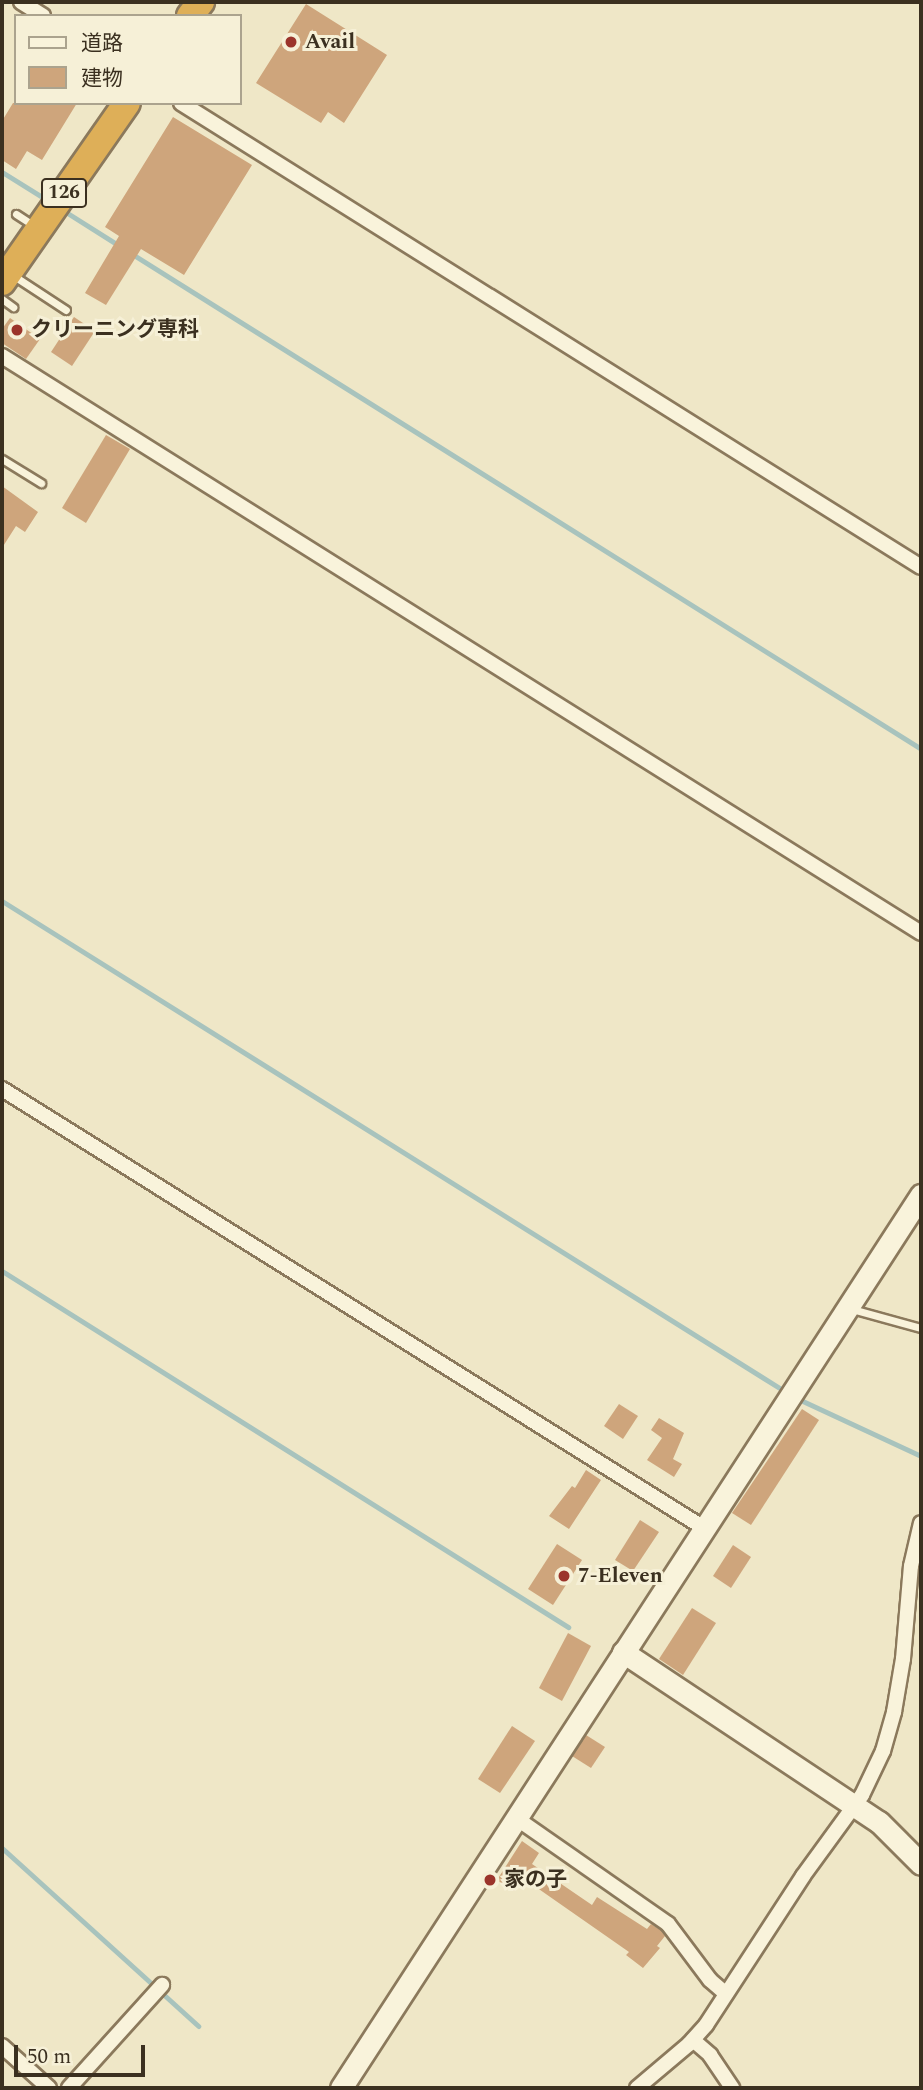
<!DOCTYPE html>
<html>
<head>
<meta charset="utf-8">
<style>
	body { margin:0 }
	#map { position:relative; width:923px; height:2090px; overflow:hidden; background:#efe7c7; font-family:Spectral,"Noto Sans JP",serif }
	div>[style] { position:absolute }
	.stream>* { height:5px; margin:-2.5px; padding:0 2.5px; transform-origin:2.5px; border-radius:2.5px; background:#a8c3bd }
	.building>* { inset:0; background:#cea57c }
	.roads { filter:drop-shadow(2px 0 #8b795c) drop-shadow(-2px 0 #8b795c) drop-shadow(0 2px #8b795c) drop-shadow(0 -2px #8b795c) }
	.lane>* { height:7px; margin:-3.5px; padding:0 3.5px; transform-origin:3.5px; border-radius:3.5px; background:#f9f3db }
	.street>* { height:14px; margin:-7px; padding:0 7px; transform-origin:7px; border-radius:7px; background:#f9f3db }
	.secondary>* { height:21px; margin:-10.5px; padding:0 10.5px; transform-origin:10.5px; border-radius:10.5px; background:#f9f3db }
	.highway>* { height:26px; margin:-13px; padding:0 13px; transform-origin:13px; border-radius:13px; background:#deaf58 }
	.dots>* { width:19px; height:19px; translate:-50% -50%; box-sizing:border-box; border:4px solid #f6f0d7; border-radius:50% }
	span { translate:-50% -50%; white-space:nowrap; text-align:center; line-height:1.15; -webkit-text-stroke:6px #f6f0d7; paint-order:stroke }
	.shield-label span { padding:2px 5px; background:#f6f0d7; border:2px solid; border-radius:5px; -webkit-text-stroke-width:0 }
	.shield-label { font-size:19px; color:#3b3020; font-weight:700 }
	.poi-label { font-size:21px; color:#3b3020; font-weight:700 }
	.left { translate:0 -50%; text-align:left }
	.frame { position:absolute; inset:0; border:4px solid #3b3020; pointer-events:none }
	.legend { position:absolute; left:14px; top:14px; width:228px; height:91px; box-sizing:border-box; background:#f6f0d7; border:2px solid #aba38e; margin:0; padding:9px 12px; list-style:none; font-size:21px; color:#3b3020 }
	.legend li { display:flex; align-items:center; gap:14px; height:35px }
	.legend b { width:35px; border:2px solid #aba38e }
	.scale { position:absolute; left:14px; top:2045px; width:131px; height:32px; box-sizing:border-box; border:4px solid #3b3020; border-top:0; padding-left:9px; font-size:21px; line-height:24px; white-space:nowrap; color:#3b3020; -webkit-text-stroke:5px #f6f0d7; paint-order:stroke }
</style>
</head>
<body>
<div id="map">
	<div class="stream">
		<i style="left:2px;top:172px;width:57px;rotate:32deg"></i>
		<i style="left:61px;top:209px;width:71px;rotate:32.3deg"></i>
		<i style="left:132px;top:254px;width:931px;rotate:32.1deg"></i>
		<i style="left:2px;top:901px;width:925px;rotate:32.06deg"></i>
		<i style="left:2px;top:1271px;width:669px;rotate:32.17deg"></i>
		<i style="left:794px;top:1397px;width:140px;rotate:24.9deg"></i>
		<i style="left:2px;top:1848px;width:265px;rotate:42.2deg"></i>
	</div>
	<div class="building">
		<i style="clip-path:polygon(306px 4px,387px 55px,344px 123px,328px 112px,321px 123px,256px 83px)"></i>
		<i style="clip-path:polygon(13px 103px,77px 103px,42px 160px,27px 151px,16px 169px,2px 160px,2px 121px)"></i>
		<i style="clip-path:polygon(173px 117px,252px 165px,184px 275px,141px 249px,106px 305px,85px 293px,119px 236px,105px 227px)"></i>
		<i style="clip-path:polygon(74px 317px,95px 331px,72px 366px,51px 352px)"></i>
		<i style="clip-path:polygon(10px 318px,40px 339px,26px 359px,2px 343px,2px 329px)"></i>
		<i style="clip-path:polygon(106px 435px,130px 449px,86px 523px,62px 508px)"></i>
		<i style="clip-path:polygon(2px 486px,38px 512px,25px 532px,16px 526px,2px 548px)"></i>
		<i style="clip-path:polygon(619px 1404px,638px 1416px,623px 1439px,604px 1426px)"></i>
		<i style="clip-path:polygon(802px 1409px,819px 1420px,751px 1525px,732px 1513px)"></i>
		<i style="clip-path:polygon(659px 1418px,684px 1433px,673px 1459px,682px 1464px,674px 1477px,647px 1460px,662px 1438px,651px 1430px)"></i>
		<i style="clip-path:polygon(586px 1470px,601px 1480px,569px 1529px,549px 1516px,572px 1486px,575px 1488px)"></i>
		<i style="clip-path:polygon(640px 1520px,659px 1532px,633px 1571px,615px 1560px)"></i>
		<i style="clip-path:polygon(557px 1544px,582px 1560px,553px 1605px,528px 1589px)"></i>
		<i style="clip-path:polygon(733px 1545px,751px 1557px,731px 1588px,713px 1576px)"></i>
		<i style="clip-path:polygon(692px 1608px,716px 1623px,683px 1675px,659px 1659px)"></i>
		<i style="clip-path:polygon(568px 1633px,591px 1646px,562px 1701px,539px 1688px)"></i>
		<i style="clip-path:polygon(512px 1726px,535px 1741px,500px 1793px,478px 1779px)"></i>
		<i style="clip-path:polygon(586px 1735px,605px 1747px,591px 1768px,572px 1756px)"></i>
		<i style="clip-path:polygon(522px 1841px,539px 1853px,532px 1864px,592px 1905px,597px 1897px,647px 1929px,651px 1924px,662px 1931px,665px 1936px,657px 1946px,660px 1948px,643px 1968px,626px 1955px,629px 1952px,523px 1878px,514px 1891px,497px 1880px)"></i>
	</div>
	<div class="roads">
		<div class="lane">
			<i style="left:16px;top:214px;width:24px;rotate:33deg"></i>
			<i style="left:14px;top:276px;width:62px;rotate:33.2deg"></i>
			<i style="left:2px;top:299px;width:14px;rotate:36deg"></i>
			<i style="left:2px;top:459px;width:46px;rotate:31.6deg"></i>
			<i style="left:852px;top:1309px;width:72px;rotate:15.4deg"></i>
		</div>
		<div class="street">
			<i style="left:21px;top:2px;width:26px;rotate:32deg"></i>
			<i style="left:181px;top:103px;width:873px;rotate:32.09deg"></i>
			<i style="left:2px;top:356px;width:1085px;rotate:32.12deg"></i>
			<i style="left:2px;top:1089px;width:828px;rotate:32.02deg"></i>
			<i style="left:516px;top:1818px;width:185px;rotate:34.9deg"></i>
			<i style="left:668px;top:1924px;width:70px;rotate:53.1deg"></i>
			<i style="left:710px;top:1980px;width:21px;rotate:41deg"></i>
			<i style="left:693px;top:2040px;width:23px;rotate:41deg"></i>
			<i style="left:710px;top:2055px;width:40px;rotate:56deg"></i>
			<i style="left:2px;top:2046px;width:63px;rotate:41.8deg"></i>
			<i style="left:69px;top:2088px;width:139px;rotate:-47.9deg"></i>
			<i style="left:637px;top:2088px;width:68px;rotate:-40.2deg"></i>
			<i style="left:689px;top:2044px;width:25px;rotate:-48deg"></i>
			<i style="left:706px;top:2025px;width:178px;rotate:-56.9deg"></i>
			<i style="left:803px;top:1876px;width:100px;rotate:-53.9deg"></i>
			<i style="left:862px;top:1795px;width:49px;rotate:-64.5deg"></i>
			<i style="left:883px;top:1751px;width:41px;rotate:-74.2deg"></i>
			<i style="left:894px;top:1712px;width:54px;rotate:-80.4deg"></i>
			<i style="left:903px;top:1659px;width:93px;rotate:-85.1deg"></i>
			<i style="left:911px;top:1566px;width:44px;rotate:-76.9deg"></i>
		</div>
		<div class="secondary">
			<i style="left:623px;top:1652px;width:307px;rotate:33.6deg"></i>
			<i style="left:879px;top:1822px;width:59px;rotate:45deg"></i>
			<i style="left:341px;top:2088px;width:1065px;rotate:-57deg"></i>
		</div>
		<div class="highway">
			<i style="left:190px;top:16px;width:18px;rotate:-52deg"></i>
			<i style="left:2px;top:282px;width:218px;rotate:-55.1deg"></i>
		</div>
	</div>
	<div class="dots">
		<i style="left:291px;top:42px;background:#9b342b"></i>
		<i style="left:17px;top:330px;background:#9b342b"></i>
		<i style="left:564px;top:1576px;background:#9b342b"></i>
		<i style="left:490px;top:1880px;background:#9b342b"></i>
	</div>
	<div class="shield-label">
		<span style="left:64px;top:193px">126</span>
	</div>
	<div class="poi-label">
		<span class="left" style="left:305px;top:42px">Avail</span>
		<span class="left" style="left:31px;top:330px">クリーニング専科</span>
		<span class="left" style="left:578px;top:1576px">7-Eleven</span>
		<span class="left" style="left:504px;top:1880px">家の子</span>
	</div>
	<div class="frame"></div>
	<ul class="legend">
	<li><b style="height:9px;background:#f9f3db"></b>道路</li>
	<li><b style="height:19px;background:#cea57c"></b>建物</li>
	</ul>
	<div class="scale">50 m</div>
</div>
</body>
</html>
